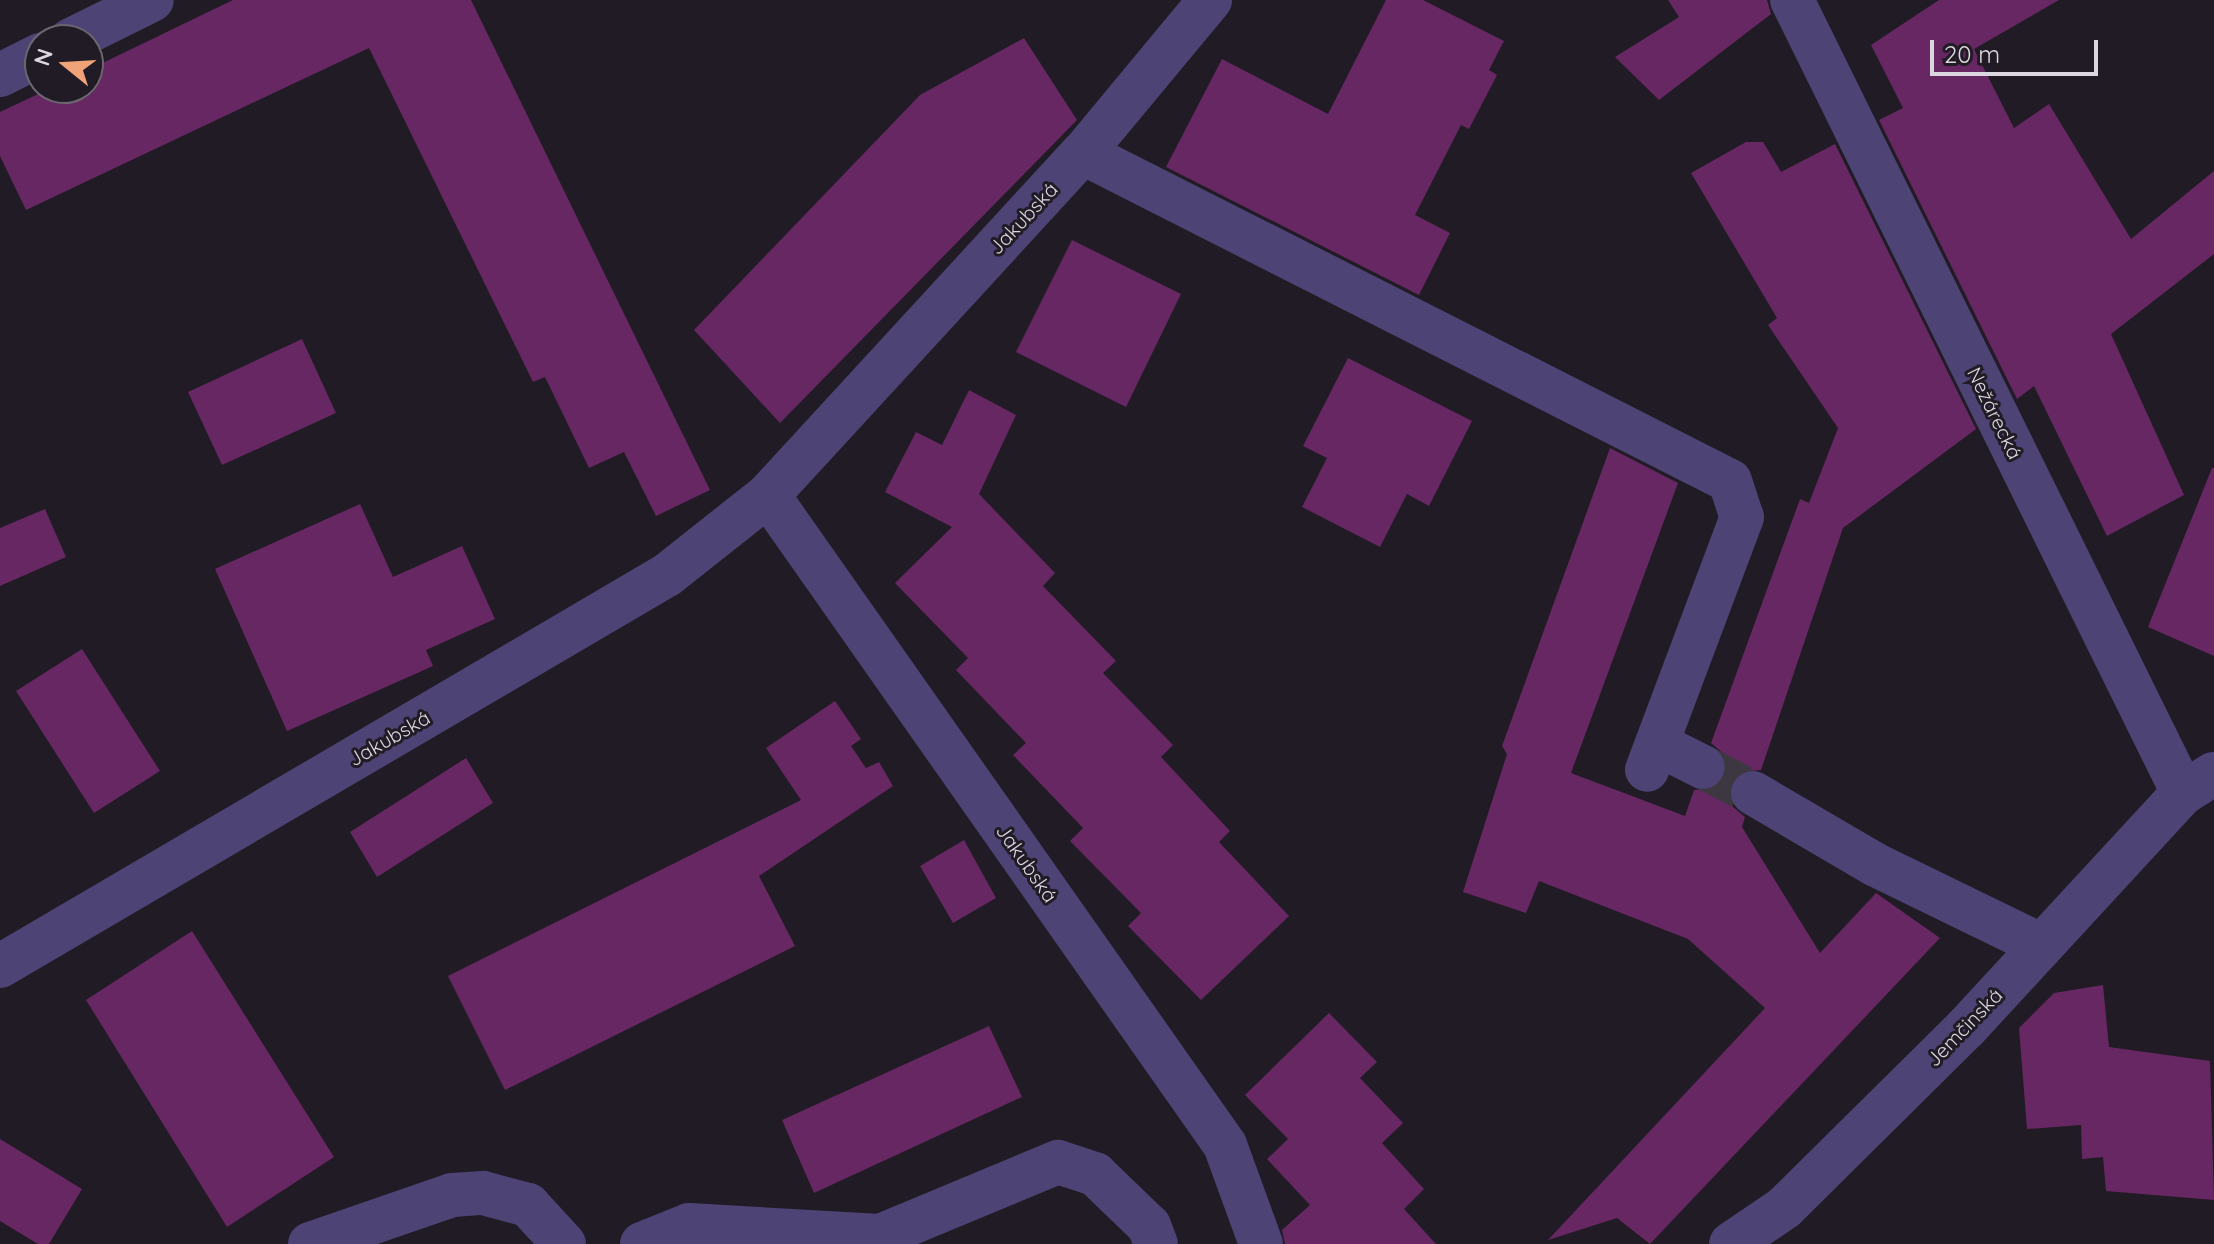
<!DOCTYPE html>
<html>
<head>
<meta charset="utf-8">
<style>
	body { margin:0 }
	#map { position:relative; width:2214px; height:1244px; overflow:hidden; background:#211b25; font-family:Quicksand,sans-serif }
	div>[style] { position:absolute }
	.building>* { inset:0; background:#662762 }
	.minor-tunnel>* { height:44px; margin-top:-22px; transform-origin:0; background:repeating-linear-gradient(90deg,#3d3741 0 44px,transparent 0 66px) }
	.minor>* { height:44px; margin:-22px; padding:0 22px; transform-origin:22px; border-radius:22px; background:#4d4374 }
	span { translate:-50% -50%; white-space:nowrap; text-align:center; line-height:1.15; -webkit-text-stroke:6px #211b25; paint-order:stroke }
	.street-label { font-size:20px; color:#dbd7de }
	.north { position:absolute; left:24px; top:24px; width:80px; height:80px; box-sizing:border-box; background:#211b25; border:2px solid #6b666f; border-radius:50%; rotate:288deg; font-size:22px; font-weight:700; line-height:32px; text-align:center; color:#dbd7de }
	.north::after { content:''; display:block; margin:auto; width:28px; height:36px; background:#f0a279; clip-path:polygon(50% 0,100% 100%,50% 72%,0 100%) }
	.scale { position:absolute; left:1930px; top:40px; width:168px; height:36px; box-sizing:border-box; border:4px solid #dbd7de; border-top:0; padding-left:10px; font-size:24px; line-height:28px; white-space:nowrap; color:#dbd7de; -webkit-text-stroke:6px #211b25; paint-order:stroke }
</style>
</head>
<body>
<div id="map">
	<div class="building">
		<i style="clip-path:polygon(233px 0,471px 0,710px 490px,656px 516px,624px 452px,589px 468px,545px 377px,533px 382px,369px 48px,26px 210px,0 156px,0 112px,51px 88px,88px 88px,88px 70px)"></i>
		<i style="clip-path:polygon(1386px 0,1423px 0,1504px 41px,1489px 70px,1497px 75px,1469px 129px,1461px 125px,1415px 215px,1450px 233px,1419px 295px,1166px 167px,1222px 59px,1328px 114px)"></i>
		<i style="clip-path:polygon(1668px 0,1767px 0,1771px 14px,1659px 100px,1615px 57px,1679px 17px)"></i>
		<i style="clip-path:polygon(1939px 0,2059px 0,1974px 49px,2014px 128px,2049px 104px,2131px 239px,2214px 171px,2214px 254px,2111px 334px,2184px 495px,2107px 536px,2034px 386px,2017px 399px,1879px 120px,1903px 108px,1871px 45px)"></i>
		<i style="clip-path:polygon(1024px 38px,1077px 120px,780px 423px,694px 330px,920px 95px)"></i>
		<i style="clip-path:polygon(1746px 142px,1763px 142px,1781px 172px,1835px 144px,1976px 429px,1843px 528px,1761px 770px,1740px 772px,1728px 794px,1732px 806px,1745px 817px,1742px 827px,1820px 953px,1876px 893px,1940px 938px,1650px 1244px,1617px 1218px,1548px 1240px,1765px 1008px,1688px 939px,1539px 881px,1526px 913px,1463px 892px,1507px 754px,1502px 746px,1610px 448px,1678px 483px,1571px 773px,1685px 816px,1694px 790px,1716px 788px,1726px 777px,1724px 754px,1711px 743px,1800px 499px,1809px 503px,1838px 428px,1768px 325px,1777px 318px,1691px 173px)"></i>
		<i style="clip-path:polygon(1072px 240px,1181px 294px,1126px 407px,1016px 352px)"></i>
		<i style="clip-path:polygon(302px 339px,336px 413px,222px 465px,188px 392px)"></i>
		<i style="clip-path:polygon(1348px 358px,1472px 421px,1429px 506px,1407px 494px,1380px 547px,1302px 507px,1327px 458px,1303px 446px)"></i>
		<i style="clip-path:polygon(969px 390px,1016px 415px,979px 494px,1055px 573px,1043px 586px,1116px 661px,1103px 673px,1173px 745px,1161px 757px,1230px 831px,1219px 842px,1289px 916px,1201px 1000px,1128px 926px,1141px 913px,1070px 841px,1083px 828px,1013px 755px,1026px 743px,956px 670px,968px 658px,895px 583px,952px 527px,885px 492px,916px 432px,942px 445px)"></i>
		<i style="clip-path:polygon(2212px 468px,2214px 468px,2214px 656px,2148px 627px)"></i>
		<i style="clip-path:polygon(360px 504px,393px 577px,462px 546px,495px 619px,426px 650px,433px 666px,287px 731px,215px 569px)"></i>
		<i style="clip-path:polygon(45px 509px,66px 557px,0 586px,0 528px)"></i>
		<i style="clip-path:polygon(82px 649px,160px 771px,94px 813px,16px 691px)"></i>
		<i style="clip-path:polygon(835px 701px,861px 739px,851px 746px,866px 768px,879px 762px,893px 786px,759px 876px,795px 946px,505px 1090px,448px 976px,801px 800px,766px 748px)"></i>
		<i style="clip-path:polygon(466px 758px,493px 803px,377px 877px,350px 832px)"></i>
		<i style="clip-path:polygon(964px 840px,996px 898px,953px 923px,920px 866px)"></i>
		<i style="clip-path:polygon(192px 931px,334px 1157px,227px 1227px,86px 1000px)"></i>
		<i style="clip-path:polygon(2103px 985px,2109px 1047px,2210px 1061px,2214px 1200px,2106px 1191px,2103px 1157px,2082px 1159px,2081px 1125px,2027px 1129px,2019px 1028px,2054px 993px)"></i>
		<i style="clip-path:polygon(1329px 1013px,1377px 1062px,1360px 1078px,1403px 1123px,1382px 1143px,1424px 1189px,1404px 1209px,1436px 1244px,1285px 1244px,1282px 1230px,1310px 1205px,1267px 1159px,1288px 1139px,1245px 1095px)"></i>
		<i style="clip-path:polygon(989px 1026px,1022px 1097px,814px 1193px,782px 1120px)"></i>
		<i style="clip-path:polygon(0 1139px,82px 1189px,49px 1244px,38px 1244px,0 1221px)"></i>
	</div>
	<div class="minor-tunnel">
		<i style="left:1703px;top:767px;width:56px;rotate:27.5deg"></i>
	</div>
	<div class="minor">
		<i style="left:1792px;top:0;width:884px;rotate:63.75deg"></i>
		<i style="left:71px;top:40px;width:90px;rotate:-26.3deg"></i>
		<i style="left:0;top:75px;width:45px;rotate:-26.6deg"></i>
		<i style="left:1083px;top:153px;width:725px;rotate:26.88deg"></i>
		<i style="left:1730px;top:481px;width:38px;rotate:72deg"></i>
		<i style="left:1742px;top:517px;width:270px;rotate:110.6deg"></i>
		<i style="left:768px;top:495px;width:795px;rotate:54.89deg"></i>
		<i style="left:1225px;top:1145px;width:105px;rotate:70deg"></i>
		<i style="left:1657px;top:744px;width:51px;rotate:26.6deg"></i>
		<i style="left:1753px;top:793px;width:140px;rotate:30.4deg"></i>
		<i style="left:1874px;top:864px;width:185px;rotate:26deg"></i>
		<i style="left:0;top:966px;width:773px;rotate:-30.38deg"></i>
		<i style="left:667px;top:575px;width:129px;rotate:-38.4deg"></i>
		<i style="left:768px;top:495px;width:465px;rotate:-47.4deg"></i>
		<i style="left:1083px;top:153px;width:199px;rotate:-50.3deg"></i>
		<i style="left:310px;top:1244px;width:150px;rotate:-19deg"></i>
		<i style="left:452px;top:1195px;width:31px;rotate:-4deg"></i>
		<i style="left:483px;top:1193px;width:47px;rotate:14.9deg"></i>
		<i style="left:528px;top:1205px;width:53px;rotate:47.3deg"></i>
		<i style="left:642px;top:1244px;width:51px;rotate:-22deg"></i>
		<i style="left:689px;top:1225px;width:191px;rotate:3.3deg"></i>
		<i style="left:880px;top:1236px;width:193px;rotate:-22.6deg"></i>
		<i style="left:1058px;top:1162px;width:39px;rotate:18deg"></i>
		<i style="left:1095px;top:1174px;width:75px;rotate:43.9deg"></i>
		<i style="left:1149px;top:1226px;width:19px;rotate:69deg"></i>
		<i style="left:1731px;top:1244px;width:64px;rotate:-34.2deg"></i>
		<i style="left:1784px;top:1208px;width:256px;rotate:-44.7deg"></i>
		<i style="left:1966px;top:1028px;width:320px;rotate:-47.3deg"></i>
		<i style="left:2183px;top:793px;width:36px;rotate:-32deg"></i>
	</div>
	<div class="street-label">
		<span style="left:1023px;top:218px;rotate:-47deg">Jakubská</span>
		<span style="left:1995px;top:413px;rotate:64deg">Nežárecká</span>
		<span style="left:389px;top:738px;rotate:-30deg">Jakubská</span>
		<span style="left:1027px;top:863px;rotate:55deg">Jakubská</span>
		<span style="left:1964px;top:1027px;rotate:-46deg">Jemčinská</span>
	</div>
	<div class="north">N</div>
	<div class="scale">20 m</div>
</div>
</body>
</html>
